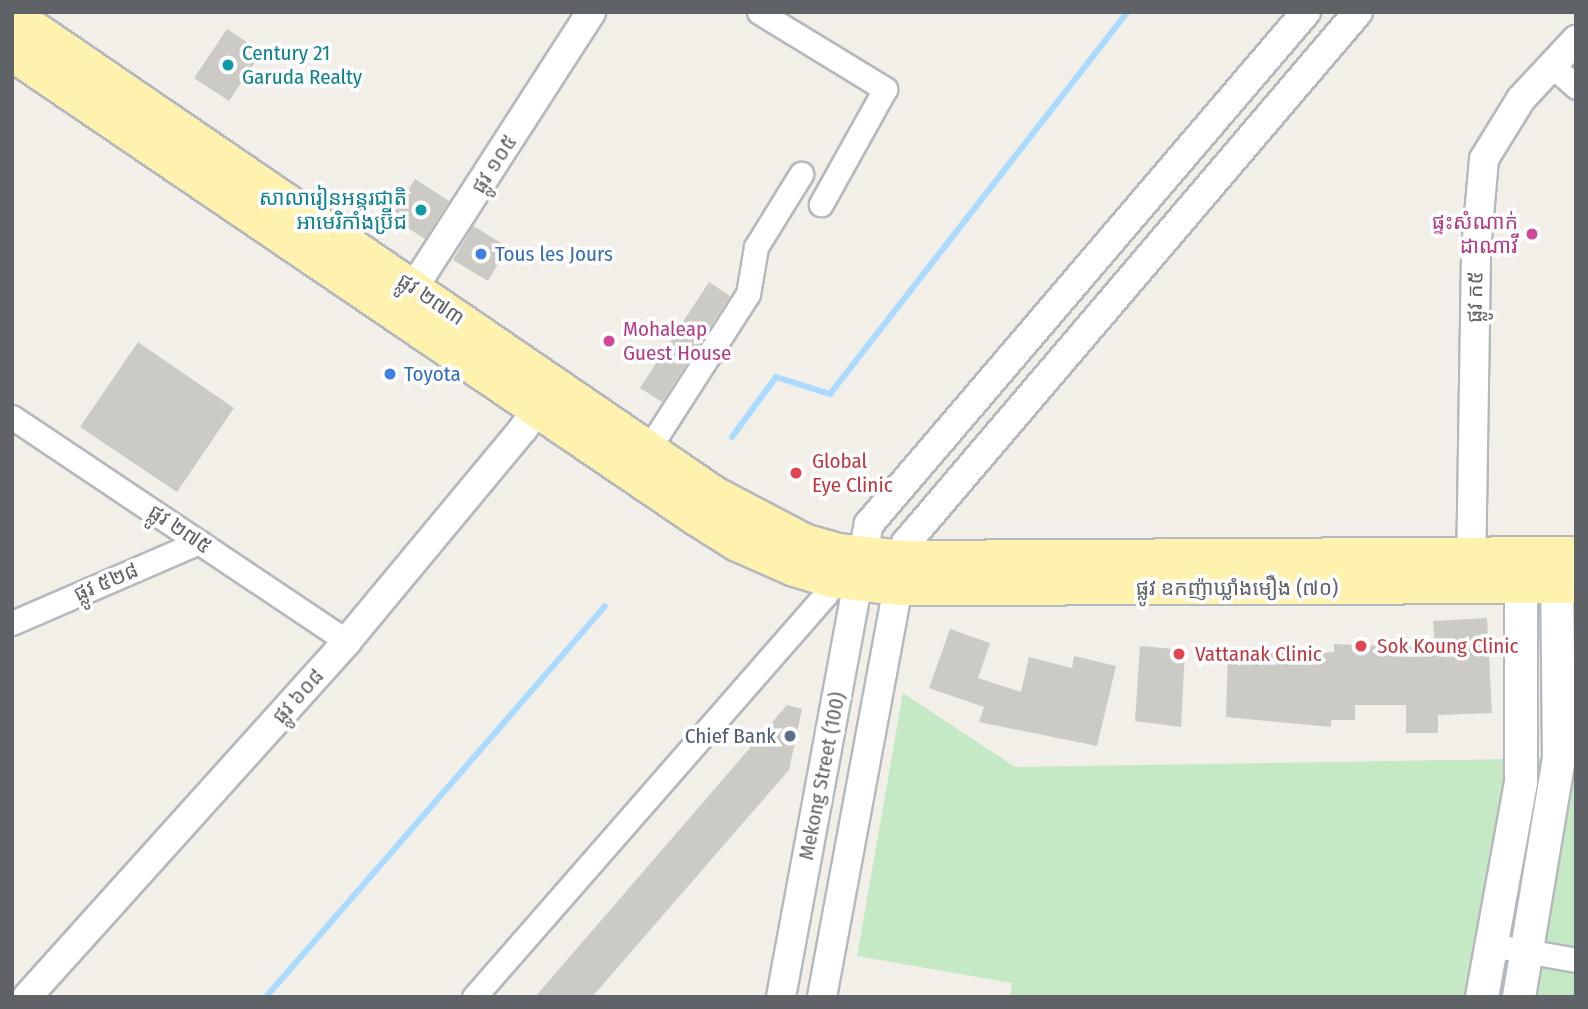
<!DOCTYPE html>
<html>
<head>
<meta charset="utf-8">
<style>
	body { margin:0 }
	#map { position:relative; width:1588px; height:1009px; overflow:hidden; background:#f1efe8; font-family:"Fira Sans Condensed","Noto Sans Khmer",sans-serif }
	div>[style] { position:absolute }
	.green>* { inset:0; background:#c5e8c5 }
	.stream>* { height:6px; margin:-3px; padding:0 3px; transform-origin:3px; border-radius:3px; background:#aadaff }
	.building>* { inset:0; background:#cccac5 }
	.roads { filter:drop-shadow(2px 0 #b5b8bc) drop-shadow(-2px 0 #b5b8bc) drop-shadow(0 2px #b5b8bc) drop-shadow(0 -2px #b5b8bc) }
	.minor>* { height:23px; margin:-11.5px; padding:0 11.5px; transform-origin:11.5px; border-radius:11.5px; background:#fff }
	.tertiary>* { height:28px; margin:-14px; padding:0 14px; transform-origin:14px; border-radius:14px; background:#fff }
	.secondary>* { height:32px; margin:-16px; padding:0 16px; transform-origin:16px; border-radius:16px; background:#fff }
	.primary>* { height:35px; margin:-17.5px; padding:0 17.5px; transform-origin:17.5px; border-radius:17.5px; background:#fff2af }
	.dots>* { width:19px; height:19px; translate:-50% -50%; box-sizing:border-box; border:4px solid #fff; border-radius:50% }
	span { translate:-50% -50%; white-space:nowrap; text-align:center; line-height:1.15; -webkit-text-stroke:7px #fff; paint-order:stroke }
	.culture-label { font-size:21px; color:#0d838f }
	.left { translate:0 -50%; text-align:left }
	.right { translate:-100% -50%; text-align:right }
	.street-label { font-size:21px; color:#5f6368 }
	.hotel-label { font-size:21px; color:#b23c85 }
	.shop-label { font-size:21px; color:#366cbe }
	.health-label { font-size:21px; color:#be3a42 }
	.service-label { font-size:21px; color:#4e5e75 }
	.frame { position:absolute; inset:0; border:14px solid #5f6368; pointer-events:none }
</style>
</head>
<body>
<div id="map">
	<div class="green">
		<i style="clip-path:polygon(903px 693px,1015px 767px,1576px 758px,1576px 997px,1010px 997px,1012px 983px,857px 956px)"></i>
	</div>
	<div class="stream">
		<i style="left:732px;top:437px;width:74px;rotate:-53.7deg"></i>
		<i style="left:776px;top:377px;width:57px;rotate:17.5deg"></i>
		<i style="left:830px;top:394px;width:484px;rotate:-52.1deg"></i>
		<i style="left:266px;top:997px;width:517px;rotate:-49.07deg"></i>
	</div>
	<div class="building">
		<i style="clip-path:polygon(227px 29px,262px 52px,229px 101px,194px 78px)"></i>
		<i style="clip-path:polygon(415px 179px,449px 201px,425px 239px,391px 217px)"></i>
		<i style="clip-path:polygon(473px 226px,508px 247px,488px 281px,453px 260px)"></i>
		<i style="clip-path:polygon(709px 282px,730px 296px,662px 402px,640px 388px)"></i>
		<i style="clip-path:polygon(138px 342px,234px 408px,177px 492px,80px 427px)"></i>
		<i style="clip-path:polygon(1487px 618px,1492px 713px,1438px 715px,1438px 733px,1406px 733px,1406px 705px,1355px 705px,1355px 720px,1331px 720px,1331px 727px,1226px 717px,1228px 647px,1312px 654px,1334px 652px,1334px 644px,1435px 648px,1433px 621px)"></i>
		<i style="clip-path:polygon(950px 629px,990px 643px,978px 678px,1021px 692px,1029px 657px,1072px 668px,1074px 656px,1116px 666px,1097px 746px,979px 722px,984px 707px,929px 688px)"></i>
		<i style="clip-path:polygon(1140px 646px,1185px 650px,1181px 727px,1135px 721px)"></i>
		<i style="clip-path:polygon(787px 705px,802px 709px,789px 770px,592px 997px,535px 997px)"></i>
	</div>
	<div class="roads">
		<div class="minor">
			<i style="left:759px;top:12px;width:148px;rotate:31.4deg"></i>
			<i style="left:885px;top:89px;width:132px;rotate:119.1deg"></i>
			<i style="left:1550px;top:64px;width:35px;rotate:41deg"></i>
			<i style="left:12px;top:417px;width:403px;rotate:33.8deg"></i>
			<i style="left:649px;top:448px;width:183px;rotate:-57.3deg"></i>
			<i style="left:748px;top:294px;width:48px;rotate:-80.3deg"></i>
			<i style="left:756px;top:247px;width:86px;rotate:-58.3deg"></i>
			<i style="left:12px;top:623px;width:204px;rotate:-23.4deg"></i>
			<i style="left:1491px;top:945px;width:86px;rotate:10deg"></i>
			<i style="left:474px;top:997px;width:535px;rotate:-48.86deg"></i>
			<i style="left:826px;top:594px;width:16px;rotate:-75deg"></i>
		</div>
		<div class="tertiary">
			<i style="left:403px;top:304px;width:347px;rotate:-57.2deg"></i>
			<i style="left:1471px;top:574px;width:325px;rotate:-89.1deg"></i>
			<i style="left:1476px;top:249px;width:90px;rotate:-84.9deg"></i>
			<i style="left:1484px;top:159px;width:70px;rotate:-58.3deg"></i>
			<i style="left:1521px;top:99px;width:81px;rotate:-47deg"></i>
			<i style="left:27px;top:997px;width:479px;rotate:-48deg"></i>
			<i style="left:347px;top:641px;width:276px;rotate:-50.3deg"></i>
			<i style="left:523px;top:429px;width:42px;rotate:-55.6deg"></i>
			<i style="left:781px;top:997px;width:481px;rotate:-79.5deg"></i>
			<i style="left:869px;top:524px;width:673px;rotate:-49.52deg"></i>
			<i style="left:822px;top:997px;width:462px;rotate:-79.5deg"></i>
			<i style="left:906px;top:543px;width:697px;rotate:-49.59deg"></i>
		</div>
		<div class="secondary">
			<i style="left:1482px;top:997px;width:219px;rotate:-79.7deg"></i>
			<i style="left:1521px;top:782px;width:222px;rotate:-90deg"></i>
			<i style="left:1519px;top:997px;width:243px;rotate:-80.5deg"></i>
			<i style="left:1559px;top:757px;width:196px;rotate:-90.6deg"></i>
		</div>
		<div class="primary">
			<i style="left:12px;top:14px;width:850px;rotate:34.36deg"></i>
			<i style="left:714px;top:494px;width:101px;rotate:27.8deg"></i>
			<i style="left:803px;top:541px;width:35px;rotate:16deg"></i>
			<i style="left:837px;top:551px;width:66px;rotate:6.1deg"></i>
			<i style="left:903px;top:558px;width:673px;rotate:-0.34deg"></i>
			<i style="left:12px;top:53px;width:824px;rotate:34.17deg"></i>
			<i style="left:694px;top:516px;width:51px;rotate:32.1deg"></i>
			<i style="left:737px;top:543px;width:62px;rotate:23.7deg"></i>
			<i style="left:794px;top:568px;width:38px;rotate:17deg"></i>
			<i style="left:830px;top:579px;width:68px;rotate:6.7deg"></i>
			<i style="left:898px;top:587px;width:678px;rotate:-0.17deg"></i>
		</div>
	</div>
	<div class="dots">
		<i style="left:228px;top:65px;background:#0f9aa8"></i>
		<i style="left:421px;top:210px;background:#0f9aa8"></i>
		<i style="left:1532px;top:234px;background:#d1479c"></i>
		<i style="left:481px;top:254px;background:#3f7fe0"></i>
		<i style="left:609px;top:341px;background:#d1479c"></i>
		<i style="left:390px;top:374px;background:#3f7fe0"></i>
		<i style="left:796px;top:473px;background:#e0444e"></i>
		<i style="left:1361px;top:646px;background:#e0444e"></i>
		<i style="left:1179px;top:654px;background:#e0444e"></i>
		<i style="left:790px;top:736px;background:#5c6f8a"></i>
	</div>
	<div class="culture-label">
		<span class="left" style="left:242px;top:65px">Century 21<br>Garuda Realty</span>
		<span class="right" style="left:407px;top:210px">សាលារៀនអន្តរជាតិ<br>អាមេរិកាំងប្រ៊ីជ</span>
	</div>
	<div class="street-label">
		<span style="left:494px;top:164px;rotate:-57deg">ផ្លូវ ១០៥</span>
		<span style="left:1475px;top:297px;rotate:-89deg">ផ្លូវ ក៥</span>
		<span style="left:431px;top:299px;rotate:34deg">ផ្លូវ ២៧៣</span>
		<span style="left:180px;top:529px;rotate:34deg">ផ្លូវ ២៧៥</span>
		<span style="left:106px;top:582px;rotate:-23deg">ផ្លូវ ៥២៨</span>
		<span style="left:1237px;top:588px">ផ្លូវ ឧកញ៉ាឃ្លាំងមឿង (៧០)</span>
		<span style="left:298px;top:696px;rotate:-48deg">ផ្លូវ ៦០៨</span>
		<span style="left:822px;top:776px;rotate:-79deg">Mekong Street (100)</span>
	</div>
	<div class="hotel-label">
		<span class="right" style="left:1518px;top:234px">ផ្ទះសំណាក់<br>ដាណាវី</span>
		<span class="left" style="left:623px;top:341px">Mohaleap<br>Guest House</span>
	</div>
	<div class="shop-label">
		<span class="left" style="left:495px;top:254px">Tous les Jours</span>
		<span class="left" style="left:404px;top:374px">Toyota</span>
	</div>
	<div class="health-label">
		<span class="left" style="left:812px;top:473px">Global<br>Eye Clinic</span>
		<span class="left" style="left:1377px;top:646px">Sok Koung Clinic</span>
		<span class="left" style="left:1195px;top:654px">Vattanak Clinic</span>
	</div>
	<div class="service-label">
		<span class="right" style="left:776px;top:736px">Chief Bank</span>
	</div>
	<div class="frame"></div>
</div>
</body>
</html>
